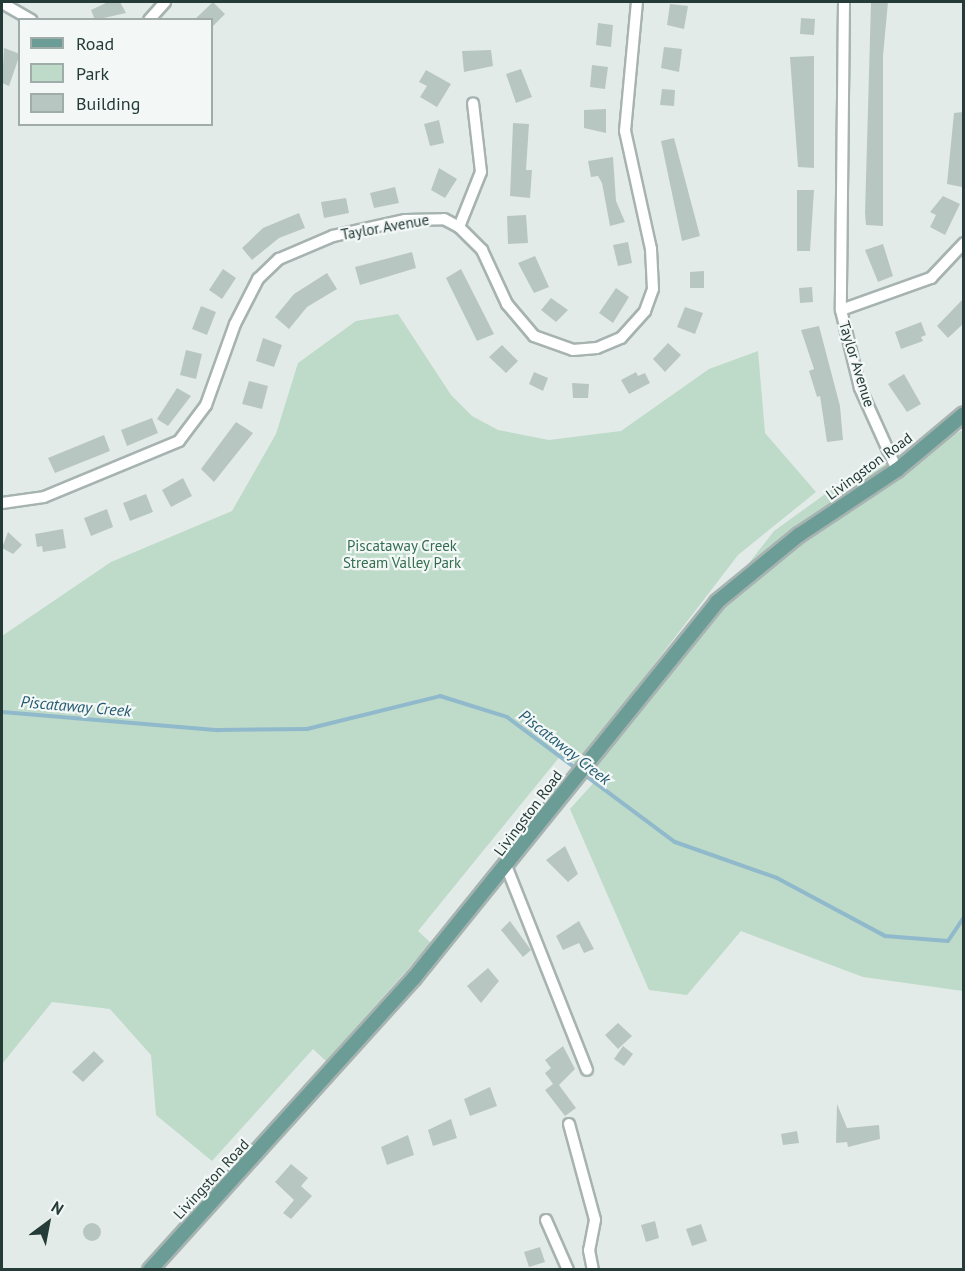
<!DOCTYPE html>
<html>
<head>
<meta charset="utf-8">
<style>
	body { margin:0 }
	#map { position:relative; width:965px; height:1271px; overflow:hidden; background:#e3ebe9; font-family:"PT Sans",sans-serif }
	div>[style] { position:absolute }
	.green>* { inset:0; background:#bedac9 }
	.stream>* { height:4px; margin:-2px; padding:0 2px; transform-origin:2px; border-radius:2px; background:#90bacb }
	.building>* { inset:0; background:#b8c6c2 }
	.round { border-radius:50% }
	.roads { filter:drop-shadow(2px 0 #a6b3b0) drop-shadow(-2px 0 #a6b3b0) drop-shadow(0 2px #a6b3b0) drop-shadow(0 -2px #a6b3b0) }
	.minor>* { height:10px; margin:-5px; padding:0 5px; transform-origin:5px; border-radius:5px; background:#fff }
	.major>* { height:14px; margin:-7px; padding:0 7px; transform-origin:7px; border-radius:7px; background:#6c9c96 }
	span { translate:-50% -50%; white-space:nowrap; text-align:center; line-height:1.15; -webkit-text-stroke:4.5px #f3f8f6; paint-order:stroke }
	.street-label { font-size:15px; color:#243b38 }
	.park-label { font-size:15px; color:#336d51 }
	.water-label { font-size:16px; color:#245a71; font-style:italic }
	.frame { position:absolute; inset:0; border:3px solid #243b38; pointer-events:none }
	.legend { position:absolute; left:18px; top:18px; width:195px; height:108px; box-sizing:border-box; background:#f3f8f6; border:2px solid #a0acaa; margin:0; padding:8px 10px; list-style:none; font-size:18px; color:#243b38 }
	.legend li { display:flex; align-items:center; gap:12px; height:30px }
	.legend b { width:30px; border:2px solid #a0acaa }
	.north { position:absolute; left:18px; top:1193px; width:60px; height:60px; -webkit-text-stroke:4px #f3f8f6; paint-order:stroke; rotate:32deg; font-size:16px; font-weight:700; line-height:24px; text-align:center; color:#243b38 }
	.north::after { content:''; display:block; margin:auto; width:21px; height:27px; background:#243b38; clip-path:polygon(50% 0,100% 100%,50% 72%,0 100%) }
</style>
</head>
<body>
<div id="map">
	<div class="green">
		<i style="clip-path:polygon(398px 314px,451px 395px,472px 416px,498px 430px,549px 440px,621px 431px,709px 369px,758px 351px,765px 433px,816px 492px,738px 555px,577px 765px,561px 755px,418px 931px,431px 943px,326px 1061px,313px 1049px,212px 1161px,156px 1115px,151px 1055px,110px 1009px,52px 1002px,2px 1064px,2px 636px,111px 562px,232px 511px,276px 434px,298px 363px,356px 321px)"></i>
		<i style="clip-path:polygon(963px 430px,963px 991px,863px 977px,741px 931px,687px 995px,649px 990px,570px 809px,598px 778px,591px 766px,774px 531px,835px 487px)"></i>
	</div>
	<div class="stream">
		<i style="left:2px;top:712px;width:217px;rotate:4.8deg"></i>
		<i style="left:218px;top:730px;width:89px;rotate:-0.6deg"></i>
		<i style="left:307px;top:729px;width:137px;rotate:-13.9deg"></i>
		<i style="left:440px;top:696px;width:70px;rotate:17.4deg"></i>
		<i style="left:507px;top:717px;width:209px;rotate:36.7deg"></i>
		<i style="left:675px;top:842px;width:108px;rotate:19.4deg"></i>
		<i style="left:777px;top:878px;width:123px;rotate:28.2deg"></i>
		<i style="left:885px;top:936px;width:63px;rotate:4.5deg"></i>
		<i style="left:948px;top:941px;width:29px;rotate:-56deg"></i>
	</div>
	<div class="building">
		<i style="clip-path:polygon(108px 2px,120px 2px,126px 13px,95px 20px,91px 10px)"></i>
		<i style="clip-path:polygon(213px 2px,225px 14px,212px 27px,212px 20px,194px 20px)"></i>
		<i style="clip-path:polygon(871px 2px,888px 2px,883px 56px,883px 226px,866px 225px,865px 213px)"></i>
		<i style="clip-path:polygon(670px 4px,688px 6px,684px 29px,667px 25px)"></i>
		<i style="clip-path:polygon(801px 18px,815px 19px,814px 35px,800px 34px)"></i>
		<i style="clip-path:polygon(598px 23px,613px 25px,611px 47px,596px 45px)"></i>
		<i style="clip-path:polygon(664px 47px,682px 49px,679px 72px,661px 68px)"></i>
		<i style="clip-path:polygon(4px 48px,20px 54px,9px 86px,2px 83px)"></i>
		<i style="clip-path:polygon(491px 50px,493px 66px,464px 72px,462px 51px)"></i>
		<i style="clip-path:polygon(814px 56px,814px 168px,798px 167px,790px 57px)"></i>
		<i style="clip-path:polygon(592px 65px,608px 67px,605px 89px,590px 87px)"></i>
		<i style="clip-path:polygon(521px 69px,532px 97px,516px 103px,506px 74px)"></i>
		<i style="clip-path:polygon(426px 70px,451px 84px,437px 107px,420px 97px,427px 86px,419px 82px)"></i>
		<i style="clip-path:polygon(662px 89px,675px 90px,674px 106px,660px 105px)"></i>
		<i style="clip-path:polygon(606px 109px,606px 133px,584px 128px,584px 110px)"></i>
		<i style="clip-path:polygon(963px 112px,963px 180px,962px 187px,947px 184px,954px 113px)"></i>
		<i style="clip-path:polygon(439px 120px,444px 143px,430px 146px,424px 124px)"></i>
		<i style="clip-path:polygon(513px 123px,529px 124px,526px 170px,532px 170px,530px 198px,510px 196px)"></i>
		<i style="clip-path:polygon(674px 138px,700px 236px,682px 241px,661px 141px)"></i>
		<i style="clip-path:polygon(613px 157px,616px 201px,625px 222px,610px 226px,602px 183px,598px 176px,591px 177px,588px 161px)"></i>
		<i style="clip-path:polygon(439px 168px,457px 179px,445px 198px,431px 190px)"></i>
		<i style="clip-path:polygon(395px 187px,399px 203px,374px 208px,370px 193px)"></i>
		<i style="clip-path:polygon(797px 190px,814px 190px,810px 251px,797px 251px)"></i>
		<i style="clip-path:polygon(943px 196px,960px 204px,945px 235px,930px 227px,936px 215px,930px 212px)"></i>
		<i style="clip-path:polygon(346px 198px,349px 213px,324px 218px,321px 202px)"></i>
		<i style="clip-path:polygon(299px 213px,305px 228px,279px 238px,252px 260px,242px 248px,263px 228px)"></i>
		<i style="clip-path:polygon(526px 215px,528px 243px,508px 244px,507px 216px)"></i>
		<i style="clip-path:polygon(628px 242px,632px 263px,618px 266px,613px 245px)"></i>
		<i style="clip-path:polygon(883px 244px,893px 276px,878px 282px,865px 250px)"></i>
		<i style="clip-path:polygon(412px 252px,416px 268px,360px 285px,355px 267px)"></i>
		<i style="clip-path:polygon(535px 256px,549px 287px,534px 293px,518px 263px)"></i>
		<i style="clip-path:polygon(223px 269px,236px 278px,222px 299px,209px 290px)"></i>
		<i style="clip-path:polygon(461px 269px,494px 334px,477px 341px,446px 278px)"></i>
		<i style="clip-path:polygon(704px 271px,704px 288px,690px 288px,690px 272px)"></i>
		<i style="clip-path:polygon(327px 273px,337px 289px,307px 307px,289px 329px,275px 317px,294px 294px)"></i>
		<i style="clip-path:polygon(812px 287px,813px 302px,800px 303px,799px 288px)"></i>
		<i style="clip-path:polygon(616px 288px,629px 297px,613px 323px,599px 313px)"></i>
		<i style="clip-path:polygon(551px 298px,568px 310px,556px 322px,541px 310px)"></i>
		<i style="clip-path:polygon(963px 299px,963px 324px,948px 338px,937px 326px)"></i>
		<i style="clip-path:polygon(201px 306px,216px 312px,207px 335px,192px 329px)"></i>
		<i style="clip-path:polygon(685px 307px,703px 313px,695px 334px,677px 327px)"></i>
		<i style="clip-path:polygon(921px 322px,926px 335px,921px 337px,923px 341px,901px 349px,895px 332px)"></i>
		<i style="clip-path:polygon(819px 326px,840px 406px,843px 440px,827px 442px,820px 396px,817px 397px,809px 371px,814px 369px,801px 330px)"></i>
		<i style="clip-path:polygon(263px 338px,282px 345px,274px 367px,256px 361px)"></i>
		<i style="clip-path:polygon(668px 343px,681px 355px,665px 372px,653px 359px)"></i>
		<i style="clip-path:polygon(502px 345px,518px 361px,506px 373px,489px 357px)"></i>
		<i style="clip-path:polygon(186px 350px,202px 354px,196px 379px,180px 375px)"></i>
		<i style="clip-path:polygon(534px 372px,548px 378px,543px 391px,529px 384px)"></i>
		<i style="clip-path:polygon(636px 372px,638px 376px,645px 373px,650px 383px,629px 394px,621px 380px)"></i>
		<i style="clip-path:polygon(904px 374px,921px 404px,907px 412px,888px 384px)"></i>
		<i style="clip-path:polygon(249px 381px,268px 386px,262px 409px,242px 404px)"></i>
		<i style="clip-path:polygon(572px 383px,589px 384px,588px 398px,573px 398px)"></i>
		<i style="clip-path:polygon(177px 388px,191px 396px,168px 426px,157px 419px)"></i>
		<i style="clip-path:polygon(152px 418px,158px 433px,127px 446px,121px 430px)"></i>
		<i style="clip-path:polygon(236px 422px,253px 433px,214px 482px,201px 469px)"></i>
		<i style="clip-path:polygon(104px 435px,110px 451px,55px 473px,48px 458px)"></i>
		<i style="clip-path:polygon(183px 478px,192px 496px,171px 507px,162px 490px)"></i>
		<i style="clip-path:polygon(146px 494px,153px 512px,130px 521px,123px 503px)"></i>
		<i style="clip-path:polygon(107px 509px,113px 527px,91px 536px,84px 518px)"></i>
		<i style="clip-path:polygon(63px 529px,66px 548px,43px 552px,42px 546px,37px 547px,35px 534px)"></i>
		<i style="clip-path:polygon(8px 532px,22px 545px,13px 554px,2px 548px)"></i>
		<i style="clip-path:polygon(565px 846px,578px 874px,568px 882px,546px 860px)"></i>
		<i style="clip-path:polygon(510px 921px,531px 950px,523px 957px,501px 930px)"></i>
		<i style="clip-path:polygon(579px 921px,594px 949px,584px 953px,579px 943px,563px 950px,556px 936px)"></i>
		<i style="clip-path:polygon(488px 968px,499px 981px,481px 1003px,467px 986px)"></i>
		<i style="clip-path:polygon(618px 1023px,632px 1036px,618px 1049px,605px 1035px)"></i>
		<i style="clip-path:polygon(563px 1046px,575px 1069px,559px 1085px,576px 1108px,565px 1116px,545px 1090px,553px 1084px,545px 1073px,551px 1068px,545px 1060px)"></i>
		<i style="clip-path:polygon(623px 1046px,633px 1054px,624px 1066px,614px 1059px)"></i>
		<i style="clip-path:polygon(94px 1051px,104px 1061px,83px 1082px,72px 1072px)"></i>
		<i style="clip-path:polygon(490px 1087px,497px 1106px,470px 1116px,464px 1099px)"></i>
		<i style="clip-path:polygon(837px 1104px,847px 1128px,879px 1125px,880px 1139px,848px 1147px,847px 1142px,836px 1143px)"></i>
		<i style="clip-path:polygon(451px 1119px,457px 1138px,433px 1146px,428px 1130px)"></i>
		<i style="clip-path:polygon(797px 1131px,799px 1143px,783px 1145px,781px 1134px)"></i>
		<i style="clip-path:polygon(408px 1135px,414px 1155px,387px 1165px,381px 1147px)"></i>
		<i style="clip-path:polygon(291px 1164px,308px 1178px,301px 1186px,312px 1196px,291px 1219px,283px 1213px,294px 1200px,275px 1182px)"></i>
		<i style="clip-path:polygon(655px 1221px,659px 1238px,646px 1242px,641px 1225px)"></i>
		<i class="round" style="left:83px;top:1223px;width:18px;height:18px"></i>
		<i style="clip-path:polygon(701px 1224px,707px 1241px,692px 1246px,686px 1229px)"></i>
		<i style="clip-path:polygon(540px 1247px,545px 1262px,529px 1267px,524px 1252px)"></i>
	</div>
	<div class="roads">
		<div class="minor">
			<i style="left:844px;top:2px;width:308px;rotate:90.6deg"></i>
			<i style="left:841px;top:310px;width:80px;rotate:76.3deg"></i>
			<i style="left:860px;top:388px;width:90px;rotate:65.7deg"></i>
			<i style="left:2px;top:3px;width:34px;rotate:30deg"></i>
			<i style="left:149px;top:20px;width:24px;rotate:-48deg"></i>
			<i style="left:459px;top:227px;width:59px;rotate:-68.2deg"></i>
			<i style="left:481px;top:172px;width:69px;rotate:-96.6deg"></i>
			<i style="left:841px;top:310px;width:96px;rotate:-19.6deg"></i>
			<i style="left:931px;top:278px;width:48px;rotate:-46.7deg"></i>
			<i style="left:2px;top:503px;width:42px;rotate:-8.1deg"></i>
			<i style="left:44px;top:497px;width:146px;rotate:-22.5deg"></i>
			<i style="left:179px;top:441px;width:45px;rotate:-53.1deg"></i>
			<i style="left:206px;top:405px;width:86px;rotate:-70.3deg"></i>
			<i style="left:235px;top:324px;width:51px;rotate:-62.9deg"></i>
			<i style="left:258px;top:279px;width:29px;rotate:-44deg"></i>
			<i style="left:279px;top:259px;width:59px;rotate:-23.1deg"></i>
			<i style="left:333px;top:236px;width:74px;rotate:-12.5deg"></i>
			<i style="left:405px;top:220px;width:39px;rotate:-1deg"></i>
			<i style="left:444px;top:219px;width:17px;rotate:28deg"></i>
			<i style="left:459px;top:227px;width:33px;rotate:45deg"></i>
			<i style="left:482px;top:250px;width:60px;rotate:65.2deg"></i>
			<i style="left:507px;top:304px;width:42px;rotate:49.8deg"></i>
			<i style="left:534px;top:336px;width:41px;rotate:19.7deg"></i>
			<i style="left:573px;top:350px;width:24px;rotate:-5deg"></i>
			<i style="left:597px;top:348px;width:26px;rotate:-23deg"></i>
			<i style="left:621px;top:338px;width:36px;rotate:-48deg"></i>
			<i style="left:645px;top:311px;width:23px;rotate:-70deg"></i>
			<i style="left:653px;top:289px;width:40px;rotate:-92.9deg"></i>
			<i style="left:651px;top:249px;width:121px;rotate:-102.4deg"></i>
			<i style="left:625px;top:131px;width:130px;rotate:-84.7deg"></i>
			<i style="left:507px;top:868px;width:217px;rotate:68.4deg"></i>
			<i style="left:569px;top:1124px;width:99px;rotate:74.8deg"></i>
			<i style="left:595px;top:1220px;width:31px;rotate:101deg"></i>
			<i style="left:589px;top:1250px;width:20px;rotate:79deg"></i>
			<i style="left:546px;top:1220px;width:55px;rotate:66.3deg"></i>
		</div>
		<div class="major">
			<i style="left:150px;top:1270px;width:394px;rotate:-47.9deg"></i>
			<i style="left:414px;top:978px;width:483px;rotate:-51.1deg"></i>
			<i style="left:717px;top:602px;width:106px;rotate:-39.3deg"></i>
			<i style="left:799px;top:535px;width:118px;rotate:-33.6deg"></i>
			<i style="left:897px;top:470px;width:87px;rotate:-39.9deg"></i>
		</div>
	</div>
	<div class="street-label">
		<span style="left:385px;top:227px;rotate:-10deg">Taylor Avenue</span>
		<span style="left:857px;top:364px;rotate:73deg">Taylor Avenue</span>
		<span style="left:869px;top:466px;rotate:-36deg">Livingston Road</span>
		<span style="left:528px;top:813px;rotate:-53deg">Livingston Road</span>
		<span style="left:211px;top:1179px;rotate:-47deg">Livingston Road</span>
	</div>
	<div class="park-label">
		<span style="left:402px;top:554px">Piscataway Creek<br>Stream Valley Park</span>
	</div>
	<div class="water-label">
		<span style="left:76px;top:706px;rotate:5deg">Piscataway Creek</span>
		<span style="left:565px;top:747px;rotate:38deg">Piscataway Creek</span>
	</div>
	<div class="frame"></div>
	<ul class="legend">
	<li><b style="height:8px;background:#6c9c96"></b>Road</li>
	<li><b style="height:16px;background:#bedac9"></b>Park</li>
	<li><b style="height:16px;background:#b8c6c2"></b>Building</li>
	</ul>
	<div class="north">N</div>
</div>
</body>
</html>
